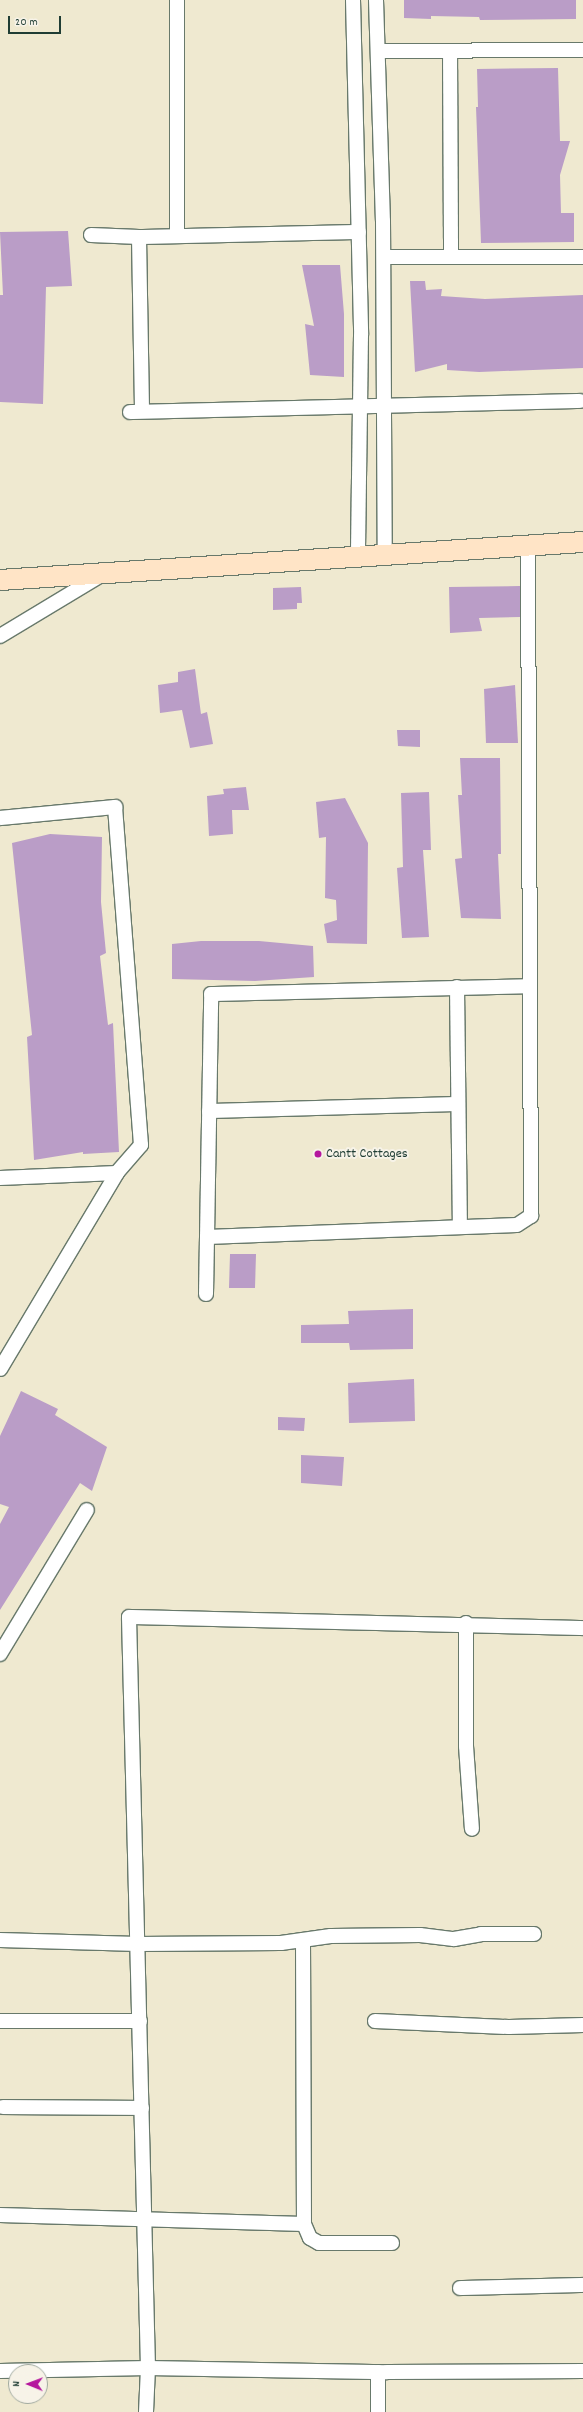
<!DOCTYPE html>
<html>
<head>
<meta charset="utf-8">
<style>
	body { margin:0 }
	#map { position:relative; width:583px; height:2412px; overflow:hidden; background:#efe9d0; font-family:Dekko,sans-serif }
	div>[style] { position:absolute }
	.building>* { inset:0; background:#ba9dc7 }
	.roads { filter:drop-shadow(1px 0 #68796b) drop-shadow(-1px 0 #68796b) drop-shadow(0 1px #68796b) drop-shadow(0 -1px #68796b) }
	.street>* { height:14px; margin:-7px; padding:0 7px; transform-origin:7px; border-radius:7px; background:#fff }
	.secondary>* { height:20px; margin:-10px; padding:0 10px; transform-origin:10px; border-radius:10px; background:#ffe4c6 }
	.dots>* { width:11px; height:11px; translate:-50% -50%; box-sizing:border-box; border:2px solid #f7f3e8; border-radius:50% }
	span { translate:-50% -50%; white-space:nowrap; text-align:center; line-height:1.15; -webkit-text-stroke:4px #f7f3e8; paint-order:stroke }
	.poi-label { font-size:14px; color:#1f3d34 }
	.left { translate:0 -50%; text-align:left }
	.north { position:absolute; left:8px; top:2364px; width:40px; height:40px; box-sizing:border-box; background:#f7f3e8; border:1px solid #a1aaa0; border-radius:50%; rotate:271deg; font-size:11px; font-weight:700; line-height:16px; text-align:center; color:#1f3d34 }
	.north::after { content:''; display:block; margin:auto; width:14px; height:18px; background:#b5179e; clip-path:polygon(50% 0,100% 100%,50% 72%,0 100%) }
	.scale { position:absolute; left:8px; top:16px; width:53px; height:18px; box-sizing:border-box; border:2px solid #1f3d34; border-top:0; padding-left:5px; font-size:12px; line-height:14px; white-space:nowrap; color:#1f3d34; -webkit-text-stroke:3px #f7f3e8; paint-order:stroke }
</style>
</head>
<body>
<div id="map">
	<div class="building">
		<i style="clip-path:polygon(404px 0,576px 0,576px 19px,480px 20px,479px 17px,431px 16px,431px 19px,404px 18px)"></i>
		<i style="clip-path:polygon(558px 68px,560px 141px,570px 141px,560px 175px,561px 213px,574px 213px,574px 242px,481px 243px,476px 107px,478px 107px,477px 69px)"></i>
		<i style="clip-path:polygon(68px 231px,72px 286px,46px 287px,43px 404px,0 402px,0 295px,3px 295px,0 232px)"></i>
		<i style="clip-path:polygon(302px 265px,340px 265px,344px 314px,344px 377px,310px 375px,305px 324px,314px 326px)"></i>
		<i style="clip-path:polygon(410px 281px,425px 281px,426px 290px,442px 289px,441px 296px,485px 299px,583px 295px,583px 368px,479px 372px,447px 370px,447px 364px,415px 372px)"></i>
		<i style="clip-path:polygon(520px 586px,520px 617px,479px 618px,482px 631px,450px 633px,449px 587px)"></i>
		<i style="clip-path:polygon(301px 587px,302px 603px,297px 603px,297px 609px,273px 610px,273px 588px)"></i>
		<i style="clip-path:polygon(195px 669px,201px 714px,207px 712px,213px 744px,190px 748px,182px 710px,160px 713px,158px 685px,178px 682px,178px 672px)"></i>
		<i style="clip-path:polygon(515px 685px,518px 743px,486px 743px,484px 689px)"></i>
		<i style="clip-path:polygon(397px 730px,420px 730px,420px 747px,398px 746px)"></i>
		<i style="clip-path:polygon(460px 758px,500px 758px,501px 854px,498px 854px,501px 919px,461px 918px,455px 859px,462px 858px,458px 795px,462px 795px)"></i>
		<i style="clip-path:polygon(246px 787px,249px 810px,232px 810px,233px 834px,209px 836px,207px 796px,224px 794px,223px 789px)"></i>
		<i style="clip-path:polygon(429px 792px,431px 850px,423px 850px,429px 937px,402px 938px,397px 868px,403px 867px,401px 793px)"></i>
		<i style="clip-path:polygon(345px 798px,368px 843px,367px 944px,327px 943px,324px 924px,337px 920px,336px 900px,325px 898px,326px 837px,319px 838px,316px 802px)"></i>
		<i style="clip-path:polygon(50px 834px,102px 837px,101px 902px,106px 953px,100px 956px,108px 1025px,113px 1023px,119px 1152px,83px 1154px,83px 1152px,34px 1160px,27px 1037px,32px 1035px,12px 843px)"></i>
		<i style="clip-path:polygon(201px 941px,259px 941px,313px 946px,314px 977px,255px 981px,172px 979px,172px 944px)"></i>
		<i style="clip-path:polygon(230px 1254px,256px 1254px,255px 1288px,229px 1288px)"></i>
		<i style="clip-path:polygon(413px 1309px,413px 1349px,350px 1350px,349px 1343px,301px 1343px,301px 1325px,349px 1324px,348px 1311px)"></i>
		<i style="clip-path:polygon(414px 1379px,415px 1421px,349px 1423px,348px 1383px)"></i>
		<i style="clip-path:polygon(21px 1391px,58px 1409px,55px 1415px,107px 1447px,92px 1491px,80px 1483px,0 1610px,0 1524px,9px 1507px,0 1504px,0 1436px)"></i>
		<i style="clip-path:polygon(278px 1417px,305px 1418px,304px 1431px,278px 1430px)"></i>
		<i style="clip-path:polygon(301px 1455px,344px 1457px,342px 1486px,301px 1483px)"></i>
	</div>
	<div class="roads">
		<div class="street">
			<i style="left:177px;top:0;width:236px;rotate:90deg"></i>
			<i style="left:353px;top:0;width:335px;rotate:88.6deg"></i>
			<i style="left:361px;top:335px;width:221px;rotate:90.8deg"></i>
			<i style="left:376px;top:0;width:221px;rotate:88.2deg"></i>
			<i style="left:383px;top:221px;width:333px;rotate:89.7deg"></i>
			<i style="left:378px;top:51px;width:205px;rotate:-0.3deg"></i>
			<i style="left:450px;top:51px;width:206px;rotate:89.7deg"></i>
			<i style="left:91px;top:235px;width:48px;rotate:2.4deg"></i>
			<i style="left:139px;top:237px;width:174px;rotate:89deg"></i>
			<i style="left:139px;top:237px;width:220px;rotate:-1.3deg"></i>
			<i style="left:384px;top:257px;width:199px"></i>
			<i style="left:130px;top:412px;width:450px;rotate:-1.4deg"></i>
			<i style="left:0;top:636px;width:118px;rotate:-31.1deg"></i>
			<i style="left:0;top:818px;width:116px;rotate:-5.5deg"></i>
			<i style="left:115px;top:807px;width:339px;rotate:85.6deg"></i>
			<i style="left:141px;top:1145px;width:37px;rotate:131deg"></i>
			<i style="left:117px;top:1173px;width:228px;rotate:120.8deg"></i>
			<i style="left:457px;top:987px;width:240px;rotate:89.3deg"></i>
			<i style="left:209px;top:1111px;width:249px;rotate:-1.6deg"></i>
			<i style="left:0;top:1178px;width:117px;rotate:-2.4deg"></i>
			<i style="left:207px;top:1237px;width:310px;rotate:-2.2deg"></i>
			<i style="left:517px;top:1225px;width:17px;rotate:-33deg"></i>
			<i style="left:531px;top:1216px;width:671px;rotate:-90.26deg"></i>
			<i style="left:206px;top:1294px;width:300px;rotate:-89deg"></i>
			<i style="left:211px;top:994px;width:319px;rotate:-1.4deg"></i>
			<i style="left:466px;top:1623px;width:123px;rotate:90deg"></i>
			<i style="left:466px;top:1746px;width:83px;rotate:85.9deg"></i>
			<i style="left:0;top:1654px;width:168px;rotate:-58.9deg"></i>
			<i style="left:0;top:1940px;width:138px;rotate:1.7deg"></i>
			<i style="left:138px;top:1944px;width:143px;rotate:-0.4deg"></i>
			<i style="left:281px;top:1943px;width:50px;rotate:-8deg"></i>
			<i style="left:331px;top:1936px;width:89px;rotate:-0.6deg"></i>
			<i style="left:420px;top:1935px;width:34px;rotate:7deg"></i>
			<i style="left:454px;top:1939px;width:27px;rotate:-10deg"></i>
			<i style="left:481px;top:1934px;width:53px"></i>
			<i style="left:303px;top:1940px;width:284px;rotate:89.8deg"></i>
			<i style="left:304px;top:2224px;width:15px;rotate:67deg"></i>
			<i style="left:310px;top:2238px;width:10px;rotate:29deg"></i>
			<i style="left:319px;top:2243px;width:73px"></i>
			<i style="left:0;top:2021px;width:140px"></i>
			<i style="left:375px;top:2021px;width:134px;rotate:2.6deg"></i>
			<i style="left:509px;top:2027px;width:74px;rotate:-1.5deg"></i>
			<i style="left:3px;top:2107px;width:139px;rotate:0.4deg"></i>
			<i style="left:0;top:2215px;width:304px;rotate:1.7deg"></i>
			<i style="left:460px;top:2288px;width:123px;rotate:-1.4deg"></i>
			<i style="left:0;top:2371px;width:148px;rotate:-1.2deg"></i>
			<i style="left:148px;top:2368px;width:239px;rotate:1deg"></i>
			<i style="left:387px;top:2372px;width:196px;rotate:-0.3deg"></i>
			<i style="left:378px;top:2372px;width:40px;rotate:90deg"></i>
			<i style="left:146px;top:2412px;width:44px;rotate:-87.4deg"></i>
			<i style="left:148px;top:2368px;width:751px;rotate:-91.45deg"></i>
			<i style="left:129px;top:1617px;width:454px;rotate:1.4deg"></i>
		</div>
		<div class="secondary">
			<i style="left:0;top:580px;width:584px;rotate:-3.73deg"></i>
		</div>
	</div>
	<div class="dots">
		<i style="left:318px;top:1154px;background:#b5179e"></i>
	</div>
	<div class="poi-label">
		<span class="left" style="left:326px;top:1154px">Cantt Cottages</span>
	</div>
	<div class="north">N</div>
	<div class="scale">20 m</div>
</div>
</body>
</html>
